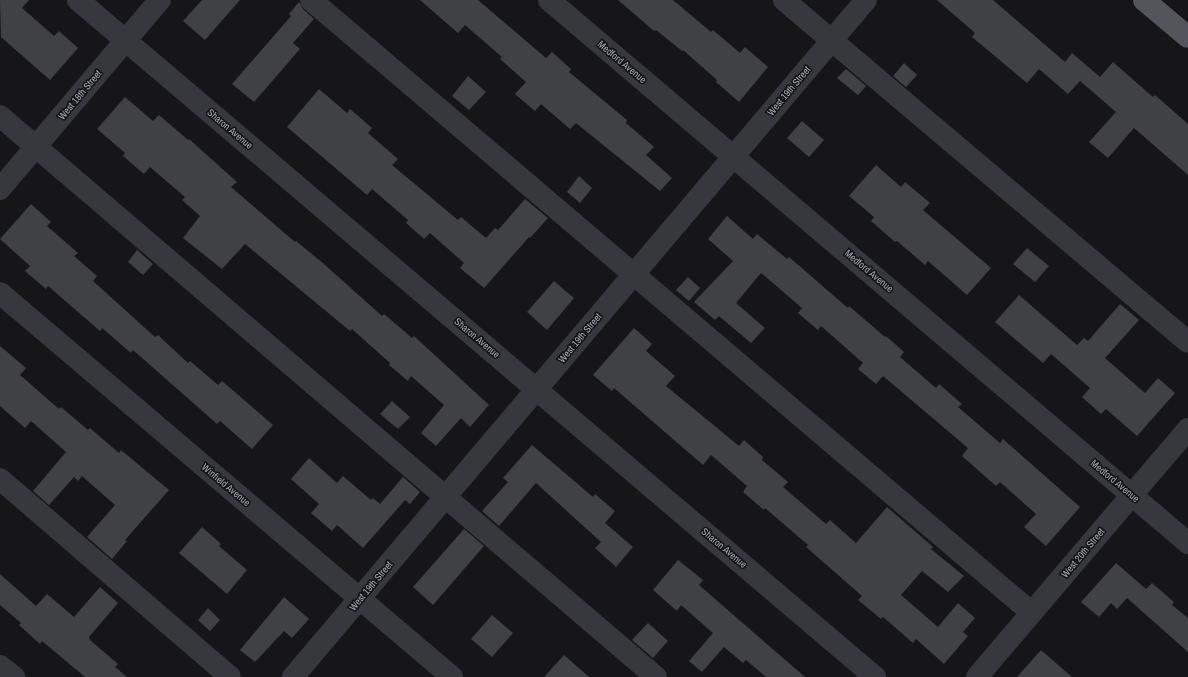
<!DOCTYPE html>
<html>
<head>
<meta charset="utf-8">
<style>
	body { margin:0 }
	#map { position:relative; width:1188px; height:677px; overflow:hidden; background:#161618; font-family:"Archivo Narrow",sans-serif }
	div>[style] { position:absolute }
	.building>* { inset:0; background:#404145 }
	.minor>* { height:22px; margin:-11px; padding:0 11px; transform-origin:11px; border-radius:11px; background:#37383d }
	.major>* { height:22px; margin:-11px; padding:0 11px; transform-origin:11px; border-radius:11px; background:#53555c }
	span { translate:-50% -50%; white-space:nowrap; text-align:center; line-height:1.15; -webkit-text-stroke:3px #111113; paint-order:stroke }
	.street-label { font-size:10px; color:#a8adb8 }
</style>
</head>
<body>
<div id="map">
	<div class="building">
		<i style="clip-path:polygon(0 0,29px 0,22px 8px,54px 36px,59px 31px,78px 48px,50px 80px,1px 37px)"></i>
		<i style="clip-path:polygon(202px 0,240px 0,205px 40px,183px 21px)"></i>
		<i style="clip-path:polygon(420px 0,478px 0,546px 58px,552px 52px,571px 69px,569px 72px,627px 120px,626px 123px,654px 147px,646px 155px,672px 178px,660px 191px,576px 123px,570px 129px,541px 104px,535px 111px,515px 94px,526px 82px,500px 59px,502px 57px,465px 25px,458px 33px)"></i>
		<i style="clip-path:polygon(618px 0,673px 0,711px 32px,713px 30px,740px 53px,745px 47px,768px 67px,739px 102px,716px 82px,717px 80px,683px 50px,682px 51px,656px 30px,654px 31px)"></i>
		<i style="clip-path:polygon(937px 0,993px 0,1065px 62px,1072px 53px,1100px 77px,1113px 62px,1153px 97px,1155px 95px,1188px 124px,1188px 175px,1134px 128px,1108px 158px,1089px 142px,1116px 112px,1080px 81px,1068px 94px,1039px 69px,1027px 83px,972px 37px,975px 33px)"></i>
		<i style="clip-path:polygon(299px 2px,303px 9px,314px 19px,293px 43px,300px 49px,254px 102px,232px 84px,291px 16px,289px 14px)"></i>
		<i style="clip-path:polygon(904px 63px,917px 75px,906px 87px,893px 76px)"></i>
		<i style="clip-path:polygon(846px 69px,866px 86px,858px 95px,837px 78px)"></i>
		<i style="clip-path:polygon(468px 76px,486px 92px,469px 110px,452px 96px)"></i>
		<i style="clip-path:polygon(319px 89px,347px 113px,350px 109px,372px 128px,368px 133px,398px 159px,392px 165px,458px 220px,461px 217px,486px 238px,495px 228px,498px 230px,525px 199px,548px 218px,530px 238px,529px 237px,484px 288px,460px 268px,464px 263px,430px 233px,424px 239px,406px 223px,408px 220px,372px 189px,367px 195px,287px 127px)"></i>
		<i style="clip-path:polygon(125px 97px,153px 121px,159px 115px,188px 140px,189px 139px,237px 182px,231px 187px,295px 242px,296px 241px,324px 264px,382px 316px,384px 314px,412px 338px,414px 336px,489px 405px,470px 427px,461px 418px,436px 446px,421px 433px,444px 405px,411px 376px,408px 381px,389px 365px,390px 363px,352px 329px,350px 331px,245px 244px,222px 269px,183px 238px,200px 216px,182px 200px,185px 197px,150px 167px,144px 174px,123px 156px,125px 153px,97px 129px)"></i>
		<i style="clip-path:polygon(802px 121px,824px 140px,809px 157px,787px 138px)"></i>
		<i style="clip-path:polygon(876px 165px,901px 187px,905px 182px,930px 203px,923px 210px,991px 268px,967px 295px,928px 261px,925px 265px,897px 241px,895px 242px,871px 221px,874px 217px,849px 196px)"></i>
		<i style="clip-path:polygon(579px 176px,592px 188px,580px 203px,567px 192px)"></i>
		<i style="clip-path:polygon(31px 204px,51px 222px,47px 226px,78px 253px,74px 256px,97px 276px,93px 281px,155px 337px,158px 335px,188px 363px,190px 361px,218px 385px,222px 381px,273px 425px,252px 449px,220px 421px,217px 424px,133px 350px,131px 353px,102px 328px,100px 331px,48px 286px,46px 289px,25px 271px,30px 266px,0 239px)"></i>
		<i style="clip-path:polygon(727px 216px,753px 239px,757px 234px,787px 259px,789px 257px,848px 308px,849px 306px,885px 337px,886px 336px,904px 352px,900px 357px,936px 388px,939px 384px,962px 404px,958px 407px,1000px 443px,1003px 439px,1080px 507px,1046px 546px,1024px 527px,1036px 514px,1000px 482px,996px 486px,962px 456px,968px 448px,883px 376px,876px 384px,858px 369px,863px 363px,821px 326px,818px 330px,798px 313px,802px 308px,761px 273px,736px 303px,765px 328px,751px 343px,719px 316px,715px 320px,694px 302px,733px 261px,708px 239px)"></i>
		<i style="clip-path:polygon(1027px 248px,1049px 266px,1035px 282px,1013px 264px)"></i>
		<i style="clip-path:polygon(137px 250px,153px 264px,143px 275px,128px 262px)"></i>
		<i style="clip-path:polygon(688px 277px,700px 288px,689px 301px,676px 290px)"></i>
		<i style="clip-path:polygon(554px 281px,574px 298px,547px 330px,527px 312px)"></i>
		<i style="clip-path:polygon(1019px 295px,1077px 345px,1084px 338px,1088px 341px,1120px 304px,1139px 320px,1105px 358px,1145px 393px,1158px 378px,1175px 393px,1137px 436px,1106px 409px,1101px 414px,1082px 397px,1090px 388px,1051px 354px,1043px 363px,995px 322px)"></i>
		<i style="clip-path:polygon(634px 328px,652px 344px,646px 351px,675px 376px,666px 386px,739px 446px,744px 440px,763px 457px,762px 460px,788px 482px,783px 487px,826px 524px,830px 520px,856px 543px,887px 507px,933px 547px,931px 549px,964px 576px,948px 592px,922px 571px,901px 595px,938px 627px,958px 603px,975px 618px,963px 632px,968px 636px,944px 664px,916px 639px,913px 643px,883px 617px,881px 619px,858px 600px,862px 596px,806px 547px,808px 545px,765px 508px,764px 510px,743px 492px,747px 486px,711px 455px,703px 465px,614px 388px,612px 391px,593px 375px)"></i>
		<i style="clip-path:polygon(0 346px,26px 368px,20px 375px,59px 409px,61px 407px,88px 430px,90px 428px,119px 453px,121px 450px,169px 490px,125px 540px,127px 541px,112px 559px,87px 537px,115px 505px,82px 476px,78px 481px,74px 477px,49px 505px,33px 491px,66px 452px,31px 421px,25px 428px,0 406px)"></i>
		<i style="clip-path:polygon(392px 401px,410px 417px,398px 429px,380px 414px)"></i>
		<i style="clip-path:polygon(532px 445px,593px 497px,595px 494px,615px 511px,605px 523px,633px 547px,616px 567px,595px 548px,601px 542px,536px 483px,499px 526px,482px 511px,508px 482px,503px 478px)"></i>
		<i style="clip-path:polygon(309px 458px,337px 483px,343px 476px,371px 500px,373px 498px,380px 504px,403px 477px,420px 492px,410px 504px,405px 500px,363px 548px,337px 525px,332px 531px,311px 513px,319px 504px,291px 479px)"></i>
		<i style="clip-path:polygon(202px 527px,221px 544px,219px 546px,247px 570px,227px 594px,179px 553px)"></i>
		<i style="clip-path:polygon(464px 529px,484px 546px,433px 605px,413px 587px)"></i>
		<i style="clip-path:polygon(678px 560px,703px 580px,699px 585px,805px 677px,766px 677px,746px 660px,743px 663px,724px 647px,702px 672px,689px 661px,713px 633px,681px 605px,677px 611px,653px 590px)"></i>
		<i style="clip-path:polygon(1116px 563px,1146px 589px,1152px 583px,1174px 602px,1172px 605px,1188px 618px,1188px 652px,1127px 598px,1117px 609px,1111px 603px,1099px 617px,1081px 602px)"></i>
		<i style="clip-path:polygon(0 574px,36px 606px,47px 594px,74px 617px,100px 587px,118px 603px,89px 637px,90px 640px,118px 664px,115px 667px,127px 677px,85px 677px,42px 641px,40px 644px,19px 625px,21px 623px,0 605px)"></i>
		<i style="clip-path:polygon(284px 597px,309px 619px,292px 638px,284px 631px,255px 662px,240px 650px)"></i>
		<i style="clip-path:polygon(208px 608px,220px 620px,210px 631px,198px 620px)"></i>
		<i style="clip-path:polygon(492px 615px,513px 633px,492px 657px,471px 639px)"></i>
		<i style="clip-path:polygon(648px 623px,668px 641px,653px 658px,632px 640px)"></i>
		<i style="clip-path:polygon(1041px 650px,1072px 677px,1017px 677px)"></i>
		<i style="clip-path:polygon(564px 655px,589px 677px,544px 677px)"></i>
	</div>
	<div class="minor">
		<i style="left:78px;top:0;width:1046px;rotate:40.35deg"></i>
		<i style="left:311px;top:0;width:946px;rotate:40.37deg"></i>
		<i style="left:549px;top:0;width:839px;rotate:40.36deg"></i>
		<i style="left:784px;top:0;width:529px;rotate:40.25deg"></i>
		<i style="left:0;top:116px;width:863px;rotate:40.54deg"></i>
		<i style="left:0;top:189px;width:248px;rotate:-49.8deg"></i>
		<i style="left:0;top:293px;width:593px;rotate:40.35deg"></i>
		<i style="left:0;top:479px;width:303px;rotate:40.7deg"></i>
		<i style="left:0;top:666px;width:18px;rotate:38deg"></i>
		<i style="left:293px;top:677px;width:887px;rotate:-49.76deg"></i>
		<i style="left:977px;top:677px;width:326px;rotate:-49.6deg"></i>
	</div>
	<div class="major">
		<i style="left:1144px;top:0;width:57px;rotate:40.1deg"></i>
	</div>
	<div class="street-label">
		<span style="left:622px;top:62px;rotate:40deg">Medford Avenue</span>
		<span style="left:789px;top:91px;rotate:-50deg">West 19th Street</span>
		<span style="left:80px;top:95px;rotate:-50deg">West 18th Street</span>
		<span style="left:230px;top:129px;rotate:40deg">Sharon Avenue</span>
		<span style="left:869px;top:271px;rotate:40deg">Medford Avenue</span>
		<span style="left:477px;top:338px;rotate:40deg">Sharon Avenue</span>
		<span style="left:580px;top:338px;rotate:-50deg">West 19th Street</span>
		<span style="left:1115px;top:481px;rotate:40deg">Medford Avenue</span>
		<span style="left:226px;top:485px;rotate:40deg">Winfield Avenue</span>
		<span style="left:724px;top:548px;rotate:40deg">Sharon Avenue</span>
		<span style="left:1083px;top:553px;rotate:-50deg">West 20th Street</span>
		<span style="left:371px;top:586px;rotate:-50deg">West 19th Street</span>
	</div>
</div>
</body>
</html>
